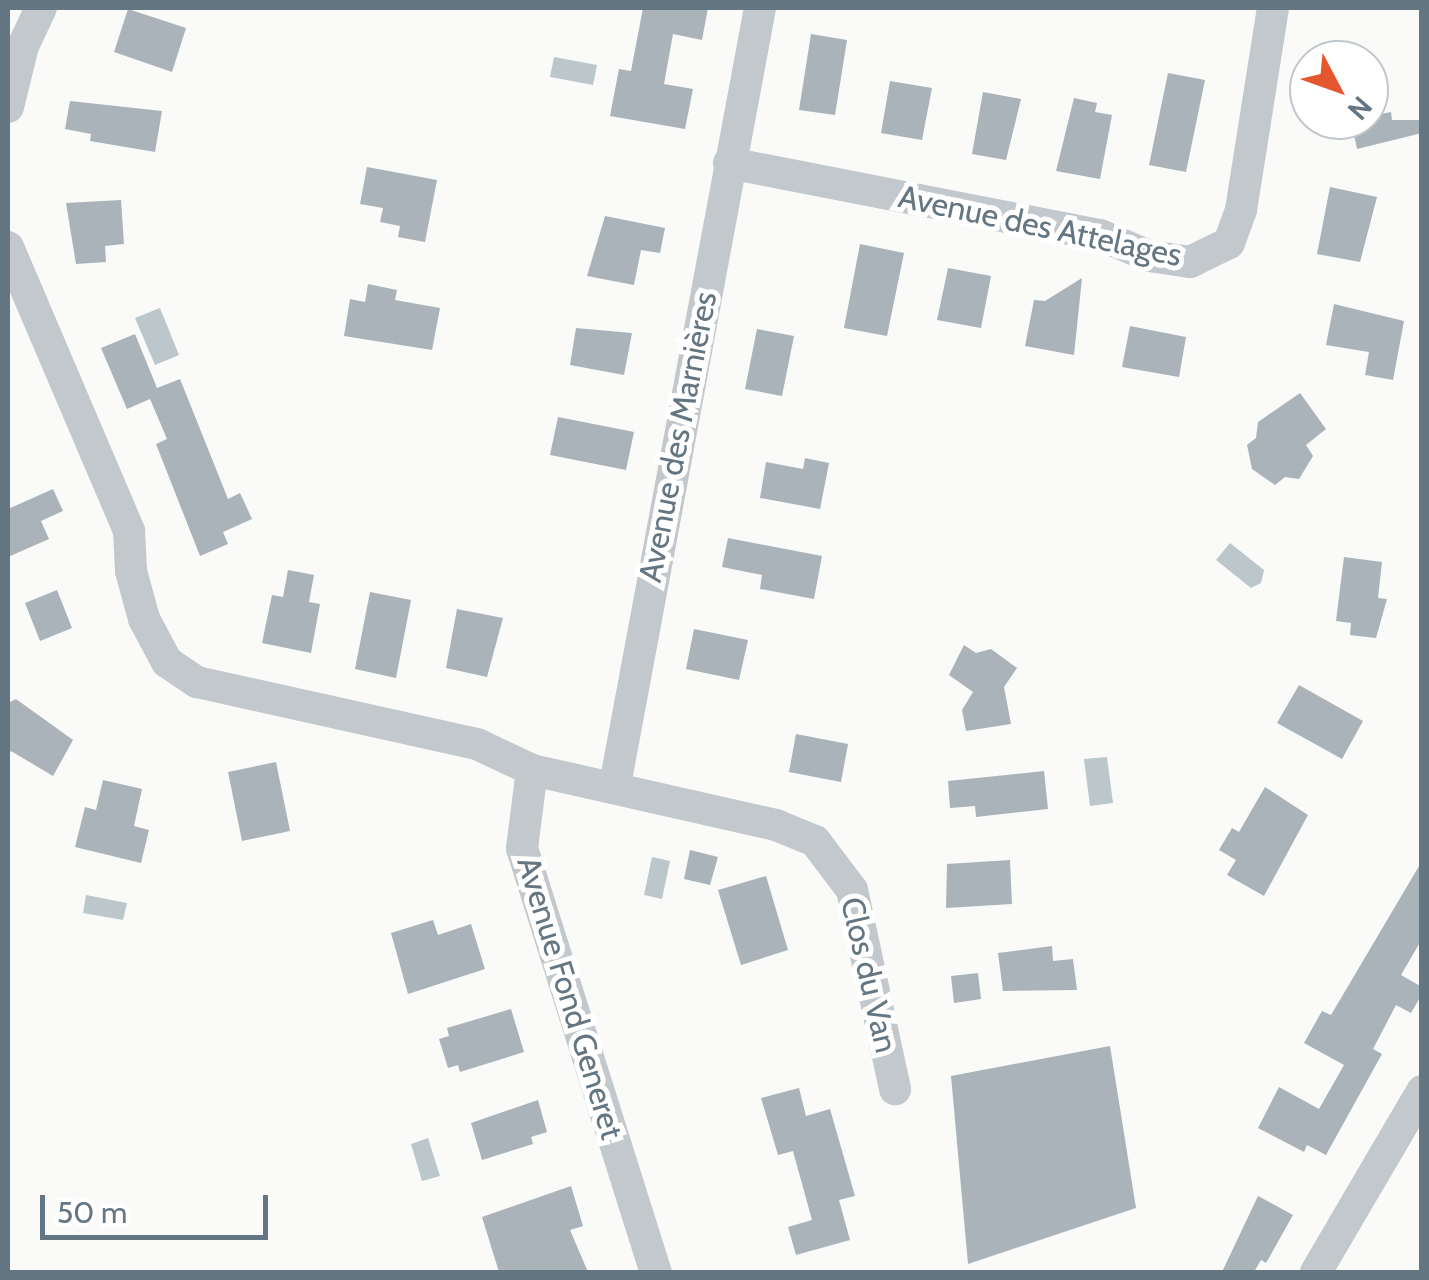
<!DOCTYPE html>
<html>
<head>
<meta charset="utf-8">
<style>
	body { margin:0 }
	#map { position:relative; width:1429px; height:1280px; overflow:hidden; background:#fafaf8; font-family:Cabin,sans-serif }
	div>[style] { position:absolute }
	.water>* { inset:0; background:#bbc7cb }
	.building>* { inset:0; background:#aab3b9 }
	.street>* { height:32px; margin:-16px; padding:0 16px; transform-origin:16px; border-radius:16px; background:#c3c8cc }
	span { translate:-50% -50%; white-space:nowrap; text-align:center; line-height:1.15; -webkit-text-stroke:10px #fff; paint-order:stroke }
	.street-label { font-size:32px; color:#657683 }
	.frame { position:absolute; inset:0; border:10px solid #657683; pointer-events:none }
	.north { position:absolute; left:1289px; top:40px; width:100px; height:100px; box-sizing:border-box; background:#fff; border:2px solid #c1c8cd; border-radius:50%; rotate:131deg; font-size:28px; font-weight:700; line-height:40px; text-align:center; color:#657683 }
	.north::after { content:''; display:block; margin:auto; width:35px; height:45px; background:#e4572e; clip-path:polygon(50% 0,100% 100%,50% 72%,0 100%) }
	.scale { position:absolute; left:40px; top:1195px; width:228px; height:45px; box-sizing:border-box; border:5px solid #657683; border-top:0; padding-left:12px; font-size:30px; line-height:35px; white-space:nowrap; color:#657683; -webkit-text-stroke:8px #fff; paint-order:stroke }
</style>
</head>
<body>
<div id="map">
	<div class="water">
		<i style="clip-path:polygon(554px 57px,597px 65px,593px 85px,550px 77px)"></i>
		<i style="clip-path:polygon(160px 308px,179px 355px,155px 365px,135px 318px)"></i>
		<i style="clip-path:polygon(1230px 543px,1264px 570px,1261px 583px,1251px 588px,1216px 560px)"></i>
		<i style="clip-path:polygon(1107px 757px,1113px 803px,1090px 806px,1084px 759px)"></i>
		<i style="clip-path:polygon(652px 857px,670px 861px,662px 899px,644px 895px)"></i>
		<i style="clip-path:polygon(86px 895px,127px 903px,123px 920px,83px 913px)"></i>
		<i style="clip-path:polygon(428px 1138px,440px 1176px,422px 1181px,411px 1144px)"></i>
	</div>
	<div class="building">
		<i style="clip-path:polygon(643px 8px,708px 8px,702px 40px,673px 34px,664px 84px,693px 89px,685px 129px,610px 116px,619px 69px,631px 71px)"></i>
		<i style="clip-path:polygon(128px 9px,186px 28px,172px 72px,114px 52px)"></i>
		<i style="clip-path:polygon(811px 34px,847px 40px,835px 115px,799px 110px)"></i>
		<i style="clip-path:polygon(1168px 73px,1205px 80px,1186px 172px,1149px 165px)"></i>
		<i style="clip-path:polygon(890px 81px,932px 88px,922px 140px,881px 133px)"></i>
		<i style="clip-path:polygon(983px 92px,1021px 99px,1006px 160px,972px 154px)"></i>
		<i style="clip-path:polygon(1074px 98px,1097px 103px,1095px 112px,1112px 115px,1100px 179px,1056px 171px)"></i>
		<i style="clip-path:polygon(70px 101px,162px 111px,155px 152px,90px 141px,91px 134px,65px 129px)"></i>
		<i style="clip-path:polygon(1391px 112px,1392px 120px,1422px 120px,1422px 133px,1357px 149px,1351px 120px)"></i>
		<i style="clip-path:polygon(367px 167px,437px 180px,425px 242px,398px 237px,400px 226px,380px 222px,383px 208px,360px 204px)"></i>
		<i style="clip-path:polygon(1330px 187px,1377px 197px,1360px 262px,1317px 254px)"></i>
		<i style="clip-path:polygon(121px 200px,124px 244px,105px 246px,106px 262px,76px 264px,66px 203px)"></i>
		<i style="clip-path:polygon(605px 216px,665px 228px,660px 253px,641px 250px,634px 285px,587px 276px)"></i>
		<i style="clip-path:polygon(860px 244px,904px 253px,887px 336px,844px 328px)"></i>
		<i style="clip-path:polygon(948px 268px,991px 276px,981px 328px,937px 320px)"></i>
		<i style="clip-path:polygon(1082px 278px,1074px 355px,1025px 346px,1034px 300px,1045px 301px)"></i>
		<i style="clip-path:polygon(368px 284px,397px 290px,395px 300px,440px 308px,432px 350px,344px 336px,350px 299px,365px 302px)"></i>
		<i style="clip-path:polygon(1334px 304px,1404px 321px,1393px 380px,1365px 375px,1369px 352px,1326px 345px)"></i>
		<i style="clip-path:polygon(1130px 326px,1186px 337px,1179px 377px,1122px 367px)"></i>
		<i style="clip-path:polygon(576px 328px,632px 333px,624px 375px,570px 365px)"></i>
		<i style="clip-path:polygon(757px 329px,794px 336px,782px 396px,745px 389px)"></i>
		<i style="clip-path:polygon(135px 334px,157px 388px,180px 379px,228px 499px,240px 493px,252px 519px,223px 532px,228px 544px,200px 556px,156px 444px,167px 439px,150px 399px,127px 409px,101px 348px)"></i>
		<i style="clip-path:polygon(1300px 393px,1326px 429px,1306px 445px,1313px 456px,1299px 479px,1285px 477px,1275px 485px,1252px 469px,1247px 445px,1256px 438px,1258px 422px)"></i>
		<i style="clip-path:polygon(558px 417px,634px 432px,626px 470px,550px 455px)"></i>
		<i style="clip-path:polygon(805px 458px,829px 463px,820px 509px,760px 498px,766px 462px,803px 469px)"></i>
		<i style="clip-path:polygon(53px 489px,63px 511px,41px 521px,49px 539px,8px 557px,8px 509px)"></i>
		<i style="clip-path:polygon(728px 538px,822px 556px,814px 599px,760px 589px,762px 575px,722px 567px)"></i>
		<i style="clip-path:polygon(1344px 557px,1382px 562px,1378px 598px,1387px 599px,1376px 638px,1350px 635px,1351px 623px,1336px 621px)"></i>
		<i style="clip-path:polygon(288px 570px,314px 575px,309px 602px,320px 604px,311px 653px,262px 643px,272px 595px,283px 597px)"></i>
		<i style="clip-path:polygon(57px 590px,72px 628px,40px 641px,25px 603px)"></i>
		<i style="clip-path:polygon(370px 592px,411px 600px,396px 678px,355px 669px)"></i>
		<i style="clip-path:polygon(457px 609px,503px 618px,487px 677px,446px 668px)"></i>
		<i style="clip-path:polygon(694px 629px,748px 640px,739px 680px,686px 669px)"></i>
		<i style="clip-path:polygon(964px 645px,976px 653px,991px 649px,1017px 668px,1004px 687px,1011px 724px,966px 731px,962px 710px,973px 692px,949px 675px)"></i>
		<i style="clip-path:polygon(1299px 685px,1363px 721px,1342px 759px,1277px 723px)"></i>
		<i style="clip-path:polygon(16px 699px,73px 740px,53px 776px,11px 751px,8px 756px,8px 703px)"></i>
		<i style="clip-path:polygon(796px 734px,848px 744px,841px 782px,789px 772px)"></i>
		<i style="clip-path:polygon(276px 762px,290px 831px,242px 841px,228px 772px)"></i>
		<i style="clip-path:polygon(1044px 771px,1048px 809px,976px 817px,975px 806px,950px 808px,948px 781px)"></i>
		<i style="clip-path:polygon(103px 780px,142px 789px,134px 826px,149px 830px,141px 863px,75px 847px,85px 807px,96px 810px)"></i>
		<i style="clip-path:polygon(1265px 787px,1308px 815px,1264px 896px,1227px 875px,1236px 860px,1219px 850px,1232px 828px,1239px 832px)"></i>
		<i style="clip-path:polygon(690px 850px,718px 857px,710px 885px,684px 879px)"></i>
		<i style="clip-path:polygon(1010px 860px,1012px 904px,946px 908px,947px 864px)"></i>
		<i style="clip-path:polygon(1422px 861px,1422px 939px,1401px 975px,1422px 987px,1422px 994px,1411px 1013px,1396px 1005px,1373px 1049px,1382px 1054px,1326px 1155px,1307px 1145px,1304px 1152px,1258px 1128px,1279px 1087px,1319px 1109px,1344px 1065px,1304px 1043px,1322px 1011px,1331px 1015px)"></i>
		<i style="clip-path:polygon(766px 876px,788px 950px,741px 965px,718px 890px)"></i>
		<i style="clip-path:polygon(433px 920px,438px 935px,471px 924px,485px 969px,408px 994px,391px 933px)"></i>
		<i style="clip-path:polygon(1052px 946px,1053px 961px,1073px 959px,1077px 990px,1003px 991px,998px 953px)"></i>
		<i style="clip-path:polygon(978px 973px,981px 999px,954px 1003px,951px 976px)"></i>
		<i style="clip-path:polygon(511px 1009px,524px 1052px,460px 1072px,458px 1065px,448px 1068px,439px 1039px,449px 1036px,447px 1028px)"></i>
		<i style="clip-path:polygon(1110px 1046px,1136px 1208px,968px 1264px,951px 1076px)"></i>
		<i style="clip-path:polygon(799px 1088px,806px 1116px,830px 1109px,855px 1196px,839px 1200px,850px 1240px,796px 1255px,788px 1227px,812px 1220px,793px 1151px,778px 1155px,761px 1098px)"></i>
		<i style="clip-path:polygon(538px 1100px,547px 1132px,531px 1137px,533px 1144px,482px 1160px,471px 1123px)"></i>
		<i style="clip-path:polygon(571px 1186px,583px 1226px,570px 1230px,588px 1272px,499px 1272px,482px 1217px)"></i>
		<i style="clip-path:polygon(1258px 1196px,1293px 1215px,1266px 1263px,1261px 1260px,1254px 1272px,1222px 1272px)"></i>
	</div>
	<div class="street">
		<i style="left:8px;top:107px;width:63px;rotate:-76.2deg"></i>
		<i style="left:23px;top:46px;width:42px;rotate:-64.7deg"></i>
		<i style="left:729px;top:163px;width:378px;rotate:11deg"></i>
		<i style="left:1100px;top:235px;width:53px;rotate:23.2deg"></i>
		<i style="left:1149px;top:256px;width:41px;rotate:8.3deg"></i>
		<i style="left:1190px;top:262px;width:43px;rotate:-26deg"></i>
		<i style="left:1229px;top:243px;width:35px;rotate:-70deg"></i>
		<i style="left:1241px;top:210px;width:205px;rotate:-81deg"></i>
		<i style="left:8px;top:247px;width:309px;rotate:66.9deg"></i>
		<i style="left:129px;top:531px;width:40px;rotate:87.1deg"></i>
		<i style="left:131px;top:571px;width:50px;rotate:74.8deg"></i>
		<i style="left:144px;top:619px;width:49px;rotate:61.9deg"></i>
		<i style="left:167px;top:662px;width:36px;rotate:34deg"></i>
		<i style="left:197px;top:682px;width:287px;rotate:12.5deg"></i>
		<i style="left:477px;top:744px;width:61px;rotate:25.3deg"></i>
		<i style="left:532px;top:770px;width:250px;rotate:12.7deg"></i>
		<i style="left:776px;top:825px;width:42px;rotate:22.3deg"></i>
		<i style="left:815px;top:841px;width:61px;rotate:52.9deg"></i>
		<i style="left:852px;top:890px;width:204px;rotate:77.8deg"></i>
		<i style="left:532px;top:770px;width:79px;rotate:97.3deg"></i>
		<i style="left:522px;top:848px;width:445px;rotate:72.5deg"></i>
		<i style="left:615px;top:785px;width:790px;rotate:-79.43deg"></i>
		<i style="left:1316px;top:1272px;width:210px;rotate:-59.6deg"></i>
	</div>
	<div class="street-label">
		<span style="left:1040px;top:226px;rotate:12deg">Avenue des Attelages</span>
		<span style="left:678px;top:437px;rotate:-79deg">Avenue des Marnières</span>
		<span style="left:869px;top:975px;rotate:77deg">Clos du Van</span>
		<span style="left:570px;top:998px;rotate:73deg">Avenue Fond Generet</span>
	</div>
	<div class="frame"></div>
	<div class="north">N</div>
	<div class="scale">50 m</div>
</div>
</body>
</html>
